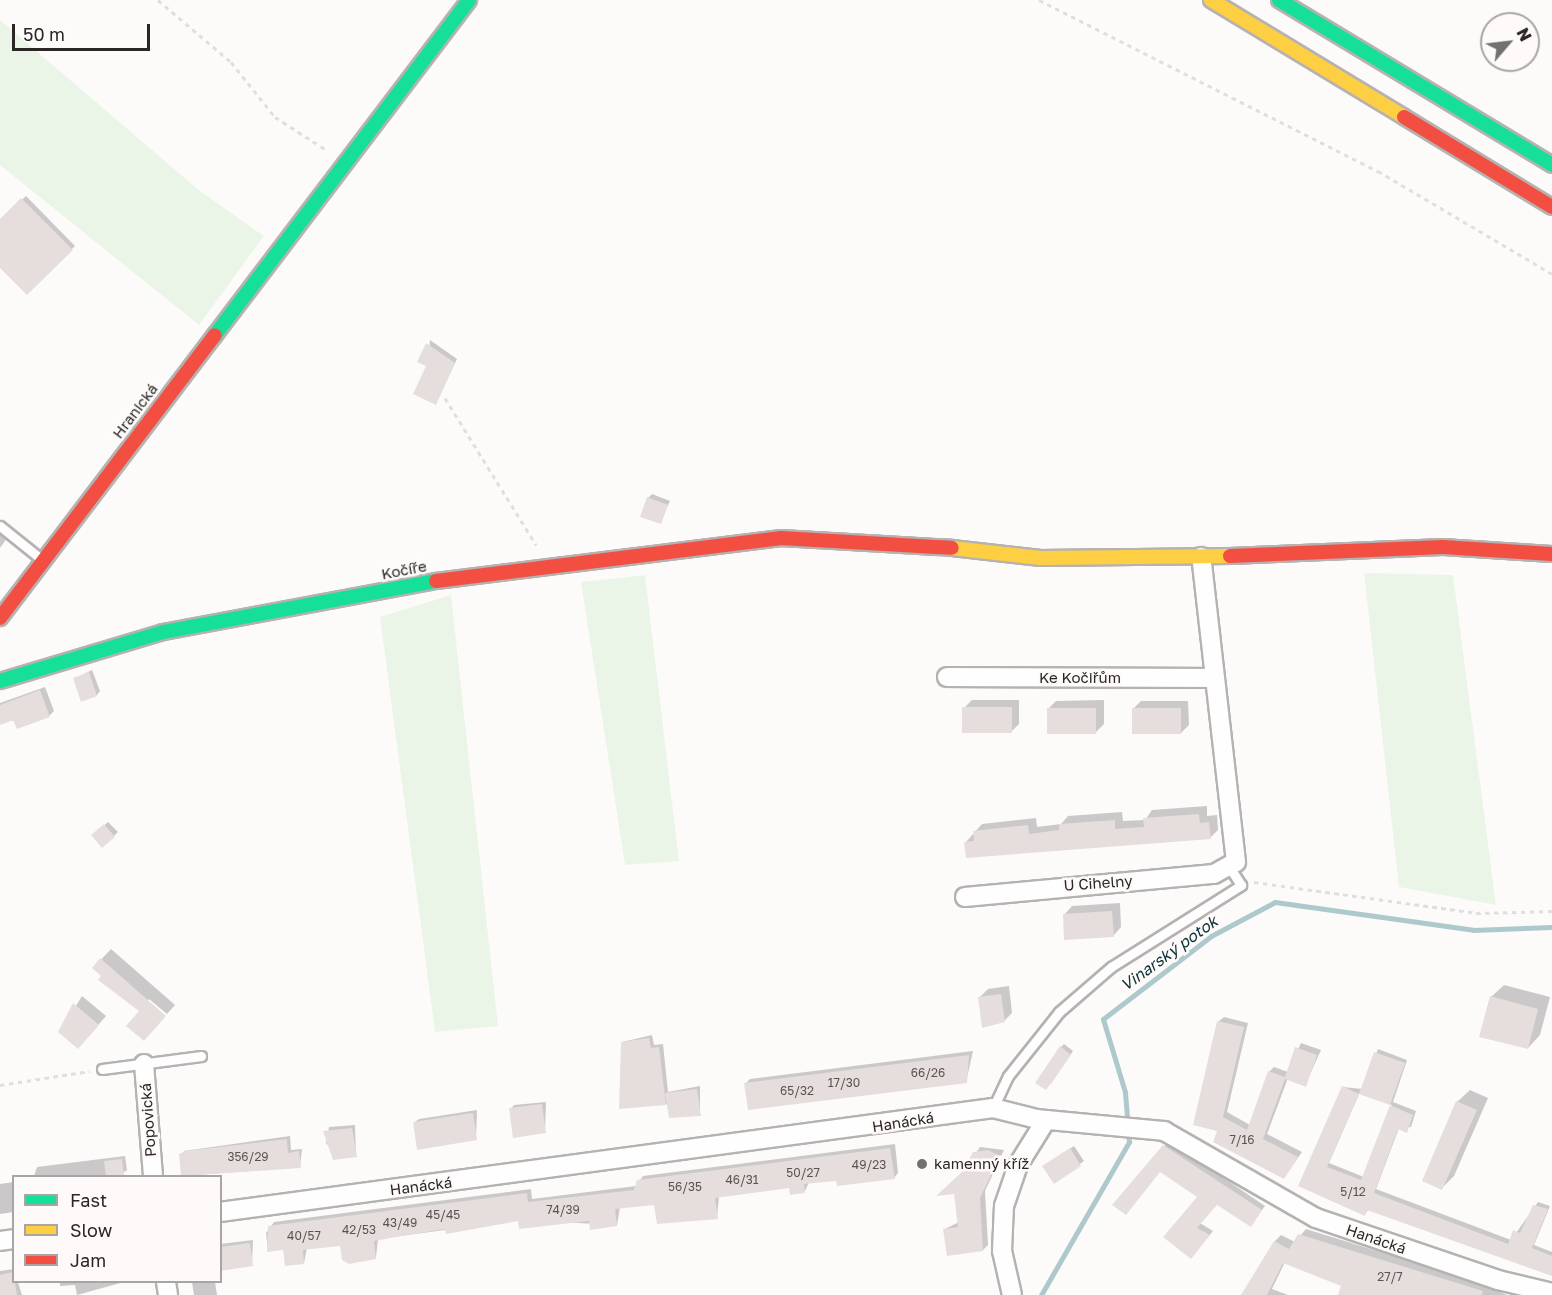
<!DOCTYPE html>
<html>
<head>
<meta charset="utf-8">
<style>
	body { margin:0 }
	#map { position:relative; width:1552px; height:1295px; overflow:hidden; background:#fdfbfa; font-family:"Golos Text",sans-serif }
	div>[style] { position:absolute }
	.green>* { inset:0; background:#ebf5e7 }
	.shadow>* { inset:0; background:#0003 }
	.stream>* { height:5px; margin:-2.5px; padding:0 2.5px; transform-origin:2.5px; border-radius:2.5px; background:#adc9cc }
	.building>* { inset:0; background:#e6dedc }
	.path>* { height:3px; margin-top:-1.5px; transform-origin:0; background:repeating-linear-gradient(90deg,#dfdfdf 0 4.5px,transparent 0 9px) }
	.roads { filter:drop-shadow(2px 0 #b5b2b1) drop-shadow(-2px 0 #b5b2b1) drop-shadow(0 2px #b5b2b1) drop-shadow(0 -2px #b5b2b1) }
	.lane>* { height:9px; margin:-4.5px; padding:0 4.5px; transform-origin:4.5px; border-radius:4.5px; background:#fffefe }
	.street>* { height:18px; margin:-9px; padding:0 9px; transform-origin:9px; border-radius:9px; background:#fffefe }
	.fast>* { height:14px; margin:-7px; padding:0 7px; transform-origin:7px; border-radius:7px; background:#16e098 }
	.slow>* { height:14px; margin:-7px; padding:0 7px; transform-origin:7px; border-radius:7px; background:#ffcf43 }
	.jam>* { height:14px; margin:-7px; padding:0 7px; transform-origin:7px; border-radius:7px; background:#f24e42 }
	.dots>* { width:16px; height:16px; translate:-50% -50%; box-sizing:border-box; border:3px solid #fefaf9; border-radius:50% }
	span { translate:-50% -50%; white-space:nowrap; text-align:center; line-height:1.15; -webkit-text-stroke:5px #fefaf9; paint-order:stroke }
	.number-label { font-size:12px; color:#585452 }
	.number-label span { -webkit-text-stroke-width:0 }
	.street-label { font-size:15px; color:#292624 }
	.poi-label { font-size:15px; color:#292624 }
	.left { translate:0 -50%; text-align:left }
	.water-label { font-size:16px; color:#073135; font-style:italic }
	.legend { position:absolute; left:12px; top:1175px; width:210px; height:108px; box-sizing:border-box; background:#fefaf9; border:2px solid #a9a5a4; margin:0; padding:8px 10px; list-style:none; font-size:18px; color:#292624 }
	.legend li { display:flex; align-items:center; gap:12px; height:30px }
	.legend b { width:30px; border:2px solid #a9a5a4 }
	.north { position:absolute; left:1480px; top:12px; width:60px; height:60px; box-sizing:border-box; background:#fefaf9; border:2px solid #a9a5a4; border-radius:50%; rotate:62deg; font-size:16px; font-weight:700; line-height:24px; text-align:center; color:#292624 }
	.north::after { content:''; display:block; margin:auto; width:21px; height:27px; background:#73716f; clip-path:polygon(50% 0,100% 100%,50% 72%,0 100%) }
	.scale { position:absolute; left:12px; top:24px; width:138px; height:27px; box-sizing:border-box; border:3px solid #292624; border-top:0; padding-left:8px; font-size:18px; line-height:21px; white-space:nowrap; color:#292624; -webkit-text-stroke:4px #fefaf9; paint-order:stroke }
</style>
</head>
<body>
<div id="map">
	<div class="green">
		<i style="clip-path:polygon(0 20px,200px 191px,264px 236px,199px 325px,0 165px)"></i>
		<i style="clip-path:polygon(1364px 573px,1453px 575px,1496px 905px,1399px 887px)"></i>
		<i style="clip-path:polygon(645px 575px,679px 861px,625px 865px,581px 582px)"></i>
		<i style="clip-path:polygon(451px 595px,498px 1026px,435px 1032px,380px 617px)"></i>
	</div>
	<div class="shadow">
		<i style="clip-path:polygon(26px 196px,75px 246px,27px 293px,0 266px,0 221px)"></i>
		<i style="clip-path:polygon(430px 340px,457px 359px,436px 403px,428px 365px)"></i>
		<i style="clip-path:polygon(652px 494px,670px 501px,660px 522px,648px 498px)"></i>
		<i style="clip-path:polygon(0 526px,12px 531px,0 548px)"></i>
		<i style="clip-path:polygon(92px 670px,100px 691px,97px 695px,74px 679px)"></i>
		<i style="clip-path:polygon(45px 687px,54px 711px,49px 716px,0 722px,0 703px)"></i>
		<i style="clip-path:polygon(972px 700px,1019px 700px,1019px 724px,1011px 732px,964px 708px)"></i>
		<i style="clip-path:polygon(1104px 700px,1104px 724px,1096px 732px,1048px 709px,1056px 701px)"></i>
		<i style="clip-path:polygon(1141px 701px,1188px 701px,1189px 725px,1181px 733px,1133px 709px)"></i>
		<i style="clip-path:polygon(1207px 806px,1207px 816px,1217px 815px,1218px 830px,1210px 838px,966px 842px,982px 824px,1036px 818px,1037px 827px,1061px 824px,1068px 816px,1122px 812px,1123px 821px,1145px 820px,1152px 810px)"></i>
		<i style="clip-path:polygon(108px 822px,118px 832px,103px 846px,93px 836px)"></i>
		<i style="clip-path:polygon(1120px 903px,1121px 927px,1113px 936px,1064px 915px,1072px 906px)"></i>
		<i style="clip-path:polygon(111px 949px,175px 1005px,167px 1014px,149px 999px,141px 1011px,94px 967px)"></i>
		<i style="clip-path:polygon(1504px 985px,1550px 997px,1540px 1035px,1528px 1048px,1491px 997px)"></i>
		<i style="clip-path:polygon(1009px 986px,1012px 1013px,1004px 1021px,980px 997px,988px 989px)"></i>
		<i style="clip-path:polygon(82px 996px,106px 1016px,86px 1039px,60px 1032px)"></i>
		<i style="clip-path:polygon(1224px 1017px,1248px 1023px,1227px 1112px,1250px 1125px,1269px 1072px,1274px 1067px,1288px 1072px,1301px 1043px,1321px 1050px,1305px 1085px,1288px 1078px,1267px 1134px,1302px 1152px,1288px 1172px,1219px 1130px,1219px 1021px)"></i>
		<i style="clip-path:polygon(652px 1035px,654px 1045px,663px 1044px,668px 1092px,700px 1086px,700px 1115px,666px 1104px,622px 1042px)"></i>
		<i style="clip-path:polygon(1064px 1044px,1073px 1051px,1050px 1085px,1061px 1047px)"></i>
		<i style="clip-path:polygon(evenodd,1378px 1049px,1407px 1060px,1393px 1102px,1416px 1111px,1411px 1127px,1399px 1128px,1376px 1189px,1511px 1240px,1538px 1202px,1550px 1206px,1534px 1245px,1552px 1252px,1552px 1274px,1368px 1210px,1365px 1214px,1300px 1186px,1343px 1087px,1362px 1089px,1378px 1049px,1360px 1092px,1392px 1105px,1364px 1177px,1329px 1163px,1360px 1092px)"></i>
		<i style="clip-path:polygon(973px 1051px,966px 1082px,746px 1083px,750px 1079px)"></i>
		<i style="clip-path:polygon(1470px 1090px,1488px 1098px,1454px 1176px,1442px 1188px,1457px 1102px)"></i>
		<i style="clip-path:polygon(546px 1102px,545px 1132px,511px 1109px,514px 1105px)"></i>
		<i style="clip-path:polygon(477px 1110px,476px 1138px,415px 1122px,419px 1119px)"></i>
		<i style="clip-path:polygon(355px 1125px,356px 1156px,326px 1144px,329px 1127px)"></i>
		<i style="clip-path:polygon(290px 1136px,291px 1150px,302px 1149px,300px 1167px,183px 1176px,184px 1151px)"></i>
		<i style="clip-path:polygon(1169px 1141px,1265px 1206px,1251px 1225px,1217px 1203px,1200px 1223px,1213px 1231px,1191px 1257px,1200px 1197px,1160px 1171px,1115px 1204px)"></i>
		<i style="clip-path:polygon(895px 1144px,898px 1173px,894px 1178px,837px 1179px,809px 1182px,805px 1191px,790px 1186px,719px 1196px,717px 1218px,656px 1203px,620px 1207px,617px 1225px,519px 1220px,378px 1239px,376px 1257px,341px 1244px,307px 1248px,304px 1263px,284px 1248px,268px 1250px,266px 1233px,274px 1222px,531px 1189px,532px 1199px,636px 1186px,643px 1176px)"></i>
		<i style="clip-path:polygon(1074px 1146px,1084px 1161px,1054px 1182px,1048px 1163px)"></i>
		<i style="clip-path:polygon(980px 1147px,1004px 1150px,985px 1191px,988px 1245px,983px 1250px,945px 1229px,959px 1222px,964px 1171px)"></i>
		<i style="clip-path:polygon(125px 1156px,127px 1170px,118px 1176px,34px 1176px,37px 1167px)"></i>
		<i style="clip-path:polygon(14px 1182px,14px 1212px,0 1214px,0 1184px)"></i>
		<i style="clip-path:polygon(1306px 1229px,1471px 1280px,1507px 1295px,1339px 1295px,1342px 1285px,1285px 1262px,1272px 1289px,1288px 1295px,1244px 1295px,1275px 1241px,1281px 1235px,1295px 1242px)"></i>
		<i style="clip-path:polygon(253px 1240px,252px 1264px,220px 1269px,220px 1244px)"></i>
		<i style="clip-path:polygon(14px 1269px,22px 1295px,0 1295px,0 1271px)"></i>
		<i style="clip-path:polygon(60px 1282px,124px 1282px,77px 1295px,75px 1285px,60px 1286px)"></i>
		<i style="clip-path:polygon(192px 1282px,215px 1282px,217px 1295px,194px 1295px)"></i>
	</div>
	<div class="stream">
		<i style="left:1041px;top:1295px;width:177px;rotate:-60.1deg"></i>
		<i style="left:1129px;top:1142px;width:50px;rotate:-94.6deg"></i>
		<i style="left:1125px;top:1092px;width:76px;rotate:-106.8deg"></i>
		<i style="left:1103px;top:1019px;width:136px;rotate:-37.5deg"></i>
		<i style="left:1211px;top:936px;width:72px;rotate:-28deg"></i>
		<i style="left:1275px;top:902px;width:200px;rotate:8deg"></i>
		<i style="left:1473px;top:930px;width:79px;rotate:-2.2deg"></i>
	</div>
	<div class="building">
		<i style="clip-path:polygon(21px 198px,73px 250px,27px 295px,0 268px,0 219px)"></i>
		<i style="clip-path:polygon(426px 343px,455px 363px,436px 405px,413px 394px,426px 366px,417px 362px)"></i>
		<i style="clip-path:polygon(647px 497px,668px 505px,661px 524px,640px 517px)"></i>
		<i style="clip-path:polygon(89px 672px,97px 696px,81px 702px,73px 678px)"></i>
		<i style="clip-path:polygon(40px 690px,50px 717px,17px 729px,13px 720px,0 725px,0 705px)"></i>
		<i style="clip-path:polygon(962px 707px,1012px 707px,1012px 733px,962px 733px)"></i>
		<i style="clip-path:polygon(1047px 708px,1096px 708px,1096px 734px,1047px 734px)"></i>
		<i style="clip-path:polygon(1132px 708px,1181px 708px,1181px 734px,1132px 734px)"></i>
		<i style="clip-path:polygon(1199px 814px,1200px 823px,1209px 822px,1211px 839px,966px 858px,964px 842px,974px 841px,973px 831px,1028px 825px,1029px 834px,1059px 830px,1059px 824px,1115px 820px,1115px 829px,1144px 827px,1143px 818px)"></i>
		<i style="clip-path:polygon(104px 824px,115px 837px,102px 848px,91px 835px)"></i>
		<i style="clip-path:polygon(1112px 911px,1114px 937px,1064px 940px,1063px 914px)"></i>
		<i style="clip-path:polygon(100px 958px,166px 1016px,144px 1041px,126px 1026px,139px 1011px,98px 980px,101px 976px,92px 968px)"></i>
		<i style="clip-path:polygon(1001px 994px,1005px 1022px,982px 1028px,978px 997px)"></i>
		<i style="clip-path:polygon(1490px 996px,1538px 1009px,1528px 1049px,1479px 1037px)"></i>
		<i style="clip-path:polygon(73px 1003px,99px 1025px,78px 1049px,58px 1032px)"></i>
		<i style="clip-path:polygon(1217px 1021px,1244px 1027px,1223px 1117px,1247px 1130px,1268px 1071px,1285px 1077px,1295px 1047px,1317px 1055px,1306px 1087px,1285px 1079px,1263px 1139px,1298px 1157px,1284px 1179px,1213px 1142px,1217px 1131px,1193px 1125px)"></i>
		<i style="clip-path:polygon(649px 1038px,651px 1048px,659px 1047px,666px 1105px,619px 1109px,621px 1042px)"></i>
		<i style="clip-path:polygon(1060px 1046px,1071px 1055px,1046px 1090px,1035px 1083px)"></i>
		<i style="clip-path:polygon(1374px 1052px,1405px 1063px,1390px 1105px,1359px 1094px)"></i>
		<i style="clip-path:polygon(969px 1055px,967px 1083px,748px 1110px,744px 1083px)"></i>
		<i style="clip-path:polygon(1342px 1086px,1359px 1094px,1327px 1167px,1361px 1180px,1390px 1105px,1413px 1115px,1407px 1133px,1398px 1129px,1374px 1193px,1508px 1244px,1513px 1230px,1520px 1233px,1533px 1205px,1548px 1209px,1532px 1248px,1552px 1256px,1552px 1276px,1367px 1210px,1365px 1216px,1298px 1186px)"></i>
		<i style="clip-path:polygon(697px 1089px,701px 1116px,669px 1118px,665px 1093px)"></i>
		<i style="clip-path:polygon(1456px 1101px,1477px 1110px,1442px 1190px,1422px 1181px)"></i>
		<i style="clip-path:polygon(542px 1104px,546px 1133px,513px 1138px,509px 1108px)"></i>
		<i style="clip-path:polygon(473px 1113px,477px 1140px,417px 1150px,413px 1122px)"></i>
		<i style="clip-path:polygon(352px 1128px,357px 1157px,333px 1160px,323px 1131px)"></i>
		<i style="clip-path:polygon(287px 1139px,288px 1153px,299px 1151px,301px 1168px,181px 1176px,179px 1154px,186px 1151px)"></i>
		<i style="clip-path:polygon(1163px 1145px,1262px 1210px,1251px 1227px,1217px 1205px,1197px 1228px,1210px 1235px,1191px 1259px,1163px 1237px,1197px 1197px,1160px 1172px,1126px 1215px,1112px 1205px)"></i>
		<i style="clip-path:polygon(890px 1148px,895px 1179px,837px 1186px,836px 1181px,804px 1184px,805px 1193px,790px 1195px,789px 1188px,715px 1198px,718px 1219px,657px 1224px,654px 1205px,615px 1209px,617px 1226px,590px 1230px,589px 1221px,519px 1229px,518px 1221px,446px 1234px,445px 1229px,413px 1234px,374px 1241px,376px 1259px,349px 1264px,342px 1260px,340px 1246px,303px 1250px,304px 1264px,285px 1266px,283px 1250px,267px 1252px,268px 1226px,527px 1193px,528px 1202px,634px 1190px,637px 1180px)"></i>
		<i style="clip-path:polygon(1070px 1148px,1081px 1166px,1054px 1184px,1042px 1166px)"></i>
		<i style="clip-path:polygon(988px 1150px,1000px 1156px,980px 1198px,983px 1251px,947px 1256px,943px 1229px,958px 1227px,954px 1194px,936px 1196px,963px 1171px,973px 1152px)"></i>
		<i style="clip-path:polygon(122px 1159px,124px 1175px,106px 1176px,104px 1161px)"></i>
		<i style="clip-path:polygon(1298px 1234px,1483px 1291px,1482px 1295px,1338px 1295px,1341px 1286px,1283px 1263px,1267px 1295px,1241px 1295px,1274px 1241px,1289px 1249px)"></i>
		<i style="clip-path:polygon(250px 1243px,253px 1266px,220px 1271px,220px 1247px)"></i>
		<i style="clip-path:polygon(13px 1272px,17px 1295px,0 1295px,0 1275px)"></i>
	</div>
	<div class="path">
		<i style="left:158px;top:0;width:96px;rotate:40.3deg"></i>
		<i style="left:231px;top:62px;width:70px;rotate:51.3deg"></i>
		<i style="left:275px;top:117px;width:63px;rotate:32.7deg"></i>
		<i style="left:1039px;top:0;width:380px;rotate:26.8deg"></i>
		<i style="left:1378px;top:171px;width:202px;rotate:30.6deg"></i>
		<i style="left:445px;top:398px;width:173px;rotate:58.2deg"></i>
		<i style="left:1254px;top:882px;width:224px;rotate:7.9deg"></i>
		<i style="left:1476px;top:913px;width:76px;rotate:-1.5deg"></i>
		<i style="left:0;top:1085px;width:91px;rotate:-8.8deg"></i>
	</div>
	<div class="roads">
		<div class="lane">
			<i style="left:0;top:526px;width:53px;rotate:38.8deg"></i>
			<i style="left:102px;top:1069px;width:100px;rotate:-7.5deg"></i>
			<i style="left:993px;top:1108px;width:35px;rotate:-65deg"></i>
			<i style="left:1008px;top:1076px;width:82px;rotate:-51.4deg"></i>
			<i style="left:1059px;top:1012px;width:69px;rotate:-40.9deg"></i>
			<i style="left:1111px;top:967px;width:154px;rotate:-32.2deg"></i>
			<i style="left:1241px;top:885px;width:20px;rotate:-123deg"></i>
		</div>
		<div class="street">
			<i style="left:947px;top:677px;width:265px;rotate:0.2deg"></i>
			<i style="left:965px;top:897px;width:250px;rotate:-5.3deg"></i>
			<i style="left:1214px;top:874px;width:25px;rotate:-29deg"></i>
			<i style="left:1236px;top:862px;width:307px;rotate:-96.5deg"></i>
			<i style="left:144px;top:1064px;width:112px;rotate:85.4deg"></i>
			<i style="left:220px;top:1212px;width:780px;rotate:-7.66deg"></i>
			<i style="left:993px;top:1108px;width:45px;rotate:14deg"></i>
			<i style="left:1037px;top:1119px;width:128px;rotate:5.4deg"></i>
			<i style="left:1164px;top:1131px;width:175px;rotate:29.8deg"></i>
			<i style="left:1316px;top:1218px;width:192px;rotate:18.8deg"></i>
			<i style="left:1498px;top:1280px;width:56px;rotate:13.5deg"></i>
			<i style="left:0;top:1241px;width:14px;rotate:-8deg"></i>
			<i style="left:166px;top:1282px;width:13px;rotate:81deg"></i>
			<i style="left:1012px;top:1295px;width:45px;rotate:-102.8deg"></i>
			<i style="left:1002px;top:1251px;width:45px;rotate:-87.5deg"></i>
			<i style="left:1004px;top:1206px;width:43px;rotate:-71.1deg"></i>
			<i style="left:1018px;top:1165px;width:53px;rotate:-58.1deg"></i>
		</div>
		<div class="fast">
			<i style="left:1279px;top:0;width:319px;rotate:31.1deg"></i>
			<i style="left:215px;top:335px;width:420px;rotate:-52.8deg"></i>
			<i style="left:0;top:681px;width:170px;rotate:-16.7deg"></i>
			<i style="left:163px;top:632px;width:278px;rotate:-10.6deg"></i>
		</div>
		<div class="slow">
			<i style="left:1211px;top:0;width:226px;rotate:31.2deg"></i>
			<i style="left:952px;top:548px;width:89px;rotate:6.5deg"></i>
			<i style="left:1040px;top:558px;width:190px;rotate:-0.6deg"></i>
		</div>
		<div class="jam">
			<i style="left:1404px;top:117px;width:173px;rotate:31.3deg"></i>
			<i style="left:1230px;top:556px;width:213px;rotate:-2.4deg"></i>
			<i style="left:1443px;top:547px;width:109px;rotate:3.7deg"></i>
			<i style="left:436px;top:581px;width:348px;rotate:-7.1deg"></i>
			<i style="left:781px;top:538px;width:171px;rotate:3.3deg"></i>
			<i style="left:0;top:618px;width:355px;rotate:-52.8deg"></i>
		</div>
	</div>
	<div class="dots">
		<i style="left:922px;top:1164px;background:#73716f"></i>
	</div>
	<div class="number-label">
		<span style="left:928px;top:1073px">66/26</span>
		<span style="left:844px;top:1083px">17/30</span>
		<span style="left:797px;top:1091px">65/32</span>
		<span style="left:1242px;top:1140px">7/16</span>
		<span style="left:248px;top:1157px">356/29</span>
		<span style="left:869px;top:1165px">49/23</span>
		<span style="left:803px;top:1173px">50/27</span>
		<span style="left:742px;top:1180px">46/31</span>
		<span style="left:685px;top:1187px">56/35</span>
		<span style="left:1353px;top:1192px">5/12</span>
		<span style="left:563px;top:1210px">74/39</span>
		<span style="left:443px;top:1215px">45/45</span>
		<span style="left:400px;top:1223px">43/49</span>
		<span style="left:359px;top:1230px">42/53</span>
		<span style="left:304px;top:1236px">40/57</span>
		<span style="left:1390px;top:1277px">27/7</span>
	</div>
	<div class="street-label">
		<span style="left:135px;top:411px;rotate:-53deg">Hranická</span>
		<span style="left:404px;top:570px;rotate:-11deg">Kočíře</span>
		<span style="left:1080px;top:678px">Ke Kočiřům</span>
		<span style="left:1098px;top:883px;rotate:-4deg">U Cihelny</span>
		<span style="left:148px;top:1120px;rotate:-94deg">Popovická</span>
		<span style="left:903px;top:1122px;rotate:-9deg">Hanácká</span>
		<span style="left:421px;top:1186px;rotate:-7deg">Hanácká</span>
		<span style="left:1376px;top:1239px;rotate:19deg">Hanácká</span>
	</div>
	<div class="poi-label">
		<span class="left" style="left:934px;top:1164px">kamenný kříž</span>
	</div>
	<div class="water-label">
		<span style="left:1169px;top:953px;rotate:-36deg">Vinarský potok</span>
	</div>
	<ul class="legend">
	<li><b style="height:8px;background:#16e098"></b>Fast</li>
	<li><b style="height:8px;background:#ffcf43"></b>Slow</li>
	<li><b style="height:8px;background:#f24e42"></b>Jam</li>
	</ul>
	<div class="north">N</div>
	<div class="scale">50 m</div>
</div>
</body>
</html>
